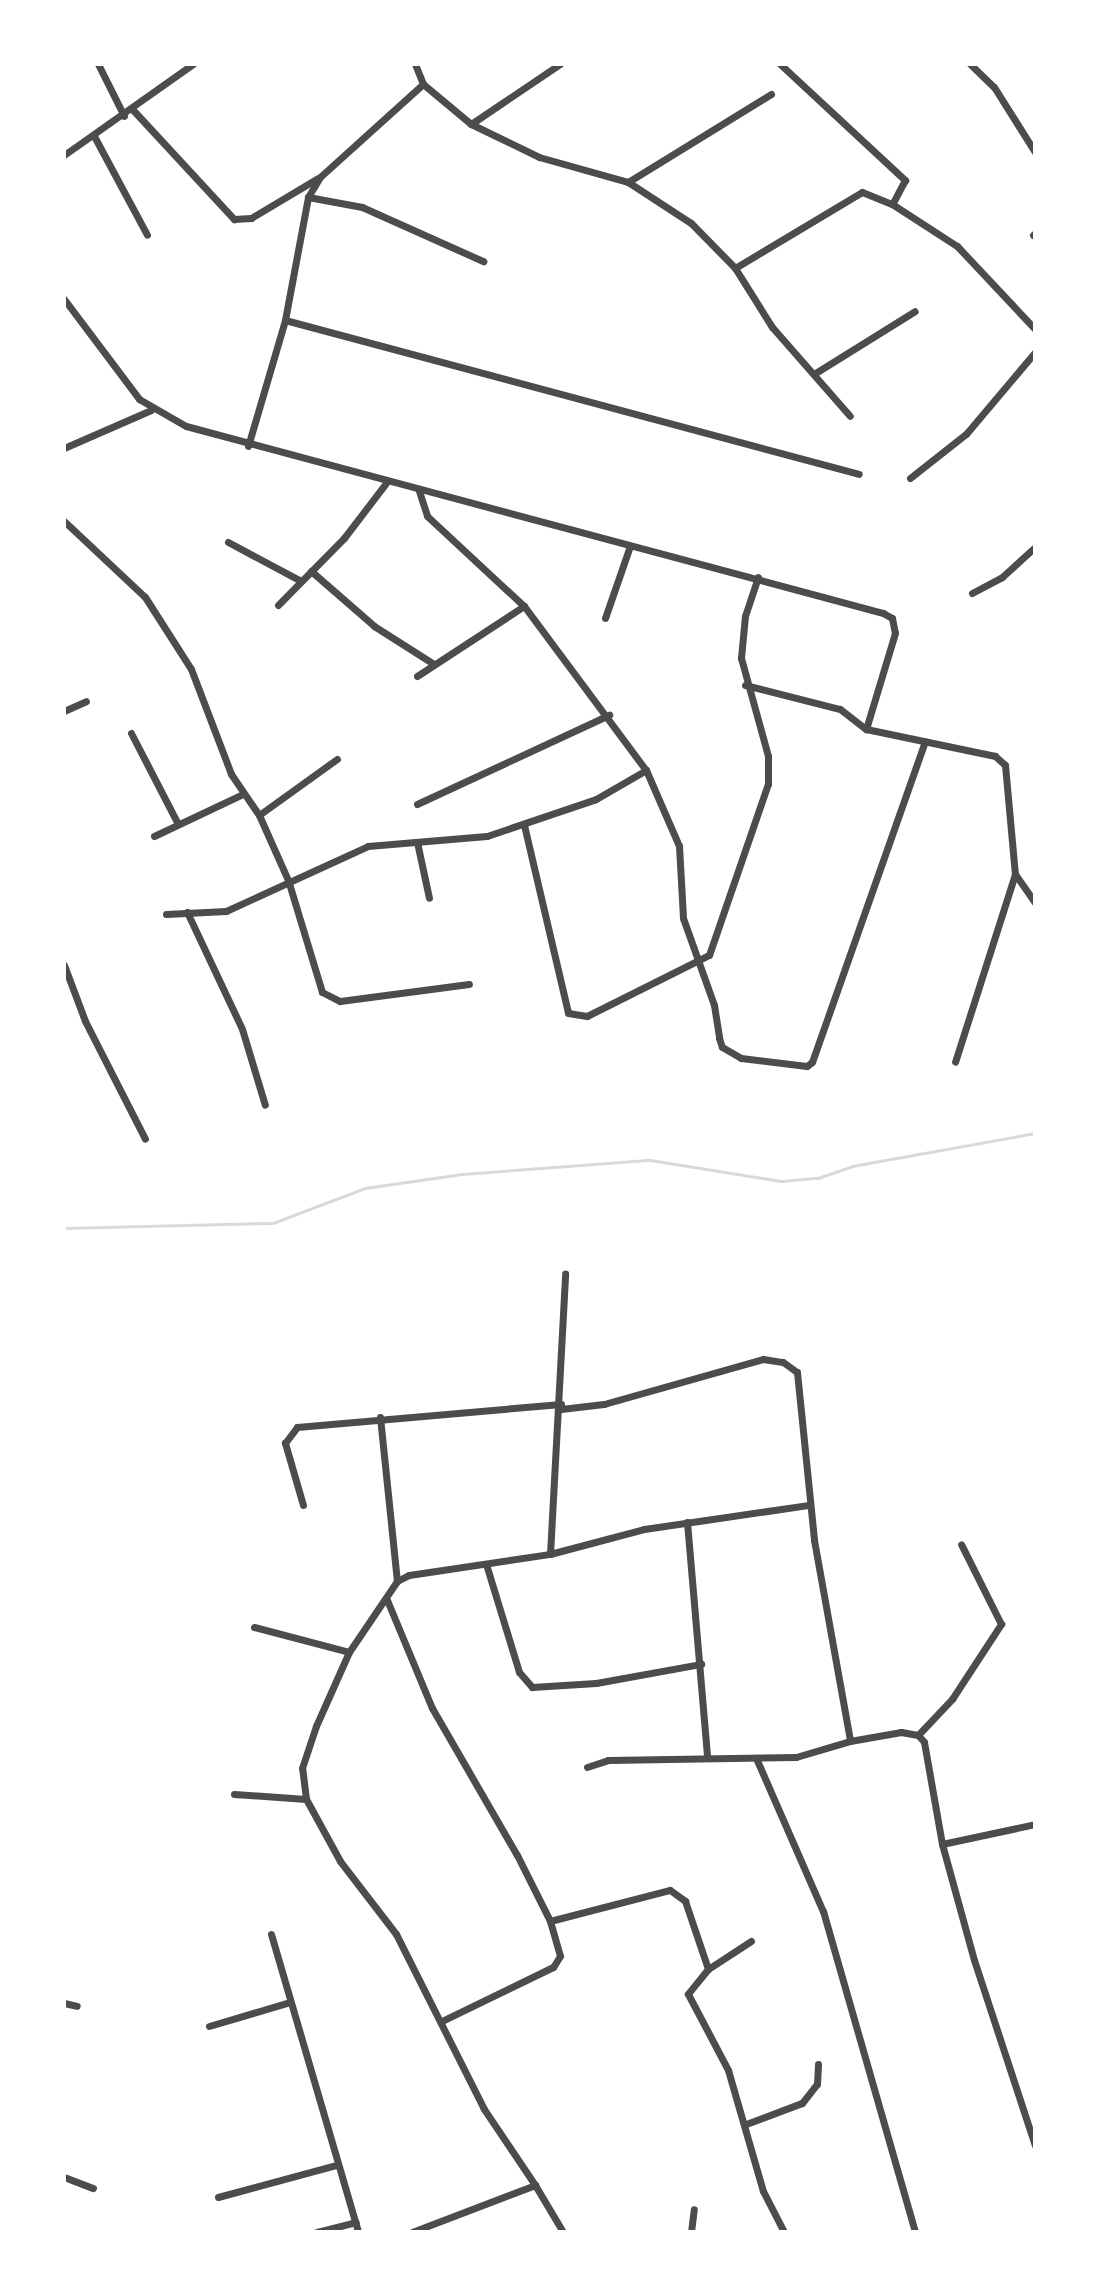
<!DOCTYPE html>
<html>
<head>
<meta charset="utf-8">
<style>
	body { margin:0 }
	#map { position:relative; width:1099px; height:2296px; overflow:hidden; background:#fff; font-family:"Noto Sans",sans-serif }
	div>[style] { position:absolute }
	.stream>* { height:3px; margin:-1.5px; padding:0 1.5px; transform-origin:1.5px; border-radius:1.5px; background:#d9d9d9 }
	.minor>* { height:7px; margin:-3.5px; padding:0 3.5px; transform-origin:3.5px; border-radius:3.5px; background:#4c4c4c }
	span { translate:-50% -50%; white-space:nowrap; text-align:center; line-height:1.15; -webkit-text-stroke:8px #fff; paint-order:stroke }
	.frame { position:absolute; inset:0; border:66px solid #fff; pointer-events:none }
</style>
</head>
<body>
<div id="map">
	<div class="stream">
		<i style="left:64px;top:1228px;width:209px;rotate:-1.4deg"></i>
		<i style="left:273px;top:1223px;width:98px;rotate:-20.8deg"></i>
		<i style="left:365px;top:1188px;width:98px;rotate:-8.2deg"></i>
		<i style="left:462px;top:1174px;width:189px;rotate:-4.3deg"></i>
		<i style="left:650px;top:1160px;width:133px;rotate:9.1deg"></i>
		<i style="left:781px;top:1181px;width:37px;rotate:-5deg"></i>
		<i style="left:818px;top:1178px;width:36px;rotate:-19deg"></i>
		<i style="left:852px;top:1166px;width:186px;rotate:-10.2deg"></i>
	</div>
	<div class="minor">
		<i style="left:98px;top:64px;width:58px;rotate:63.4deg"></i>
		<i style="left:415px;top:64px;width:22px;rotate:68deg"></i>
		<i style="left:423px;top:84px;width:62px;rotate:39.8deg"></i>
		<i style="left:471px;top:124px;width:76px;rotate:25.9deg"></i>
		<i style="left:539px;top:157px;width:92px;rotate:15.7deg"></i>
		<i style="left:628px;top:182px;width:75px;rotate:33.1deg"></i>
		<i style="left:691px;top:223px;width:63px;rotate:45.6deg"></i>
		<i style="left:735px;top:268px;width:70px;rotate:57.9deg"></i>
		<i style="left:772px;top:327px;width:118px;rotate:48.8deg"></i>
		<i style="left:780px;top:64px;width:171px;rotate:42.9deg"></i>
		<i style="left:905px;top:180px;width:27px;rotate:118deg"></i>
		<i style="left:970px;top:64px;width:33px;rotate:44deg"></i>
		<i style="left:994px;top:87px;width:77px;rotate:57.8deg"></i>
		<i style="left:133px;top:110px;width:149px;rotate:47.2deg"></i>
		<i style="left:234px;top:219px;width:17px;rotate:-3deg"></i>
		<i style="left:251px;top:218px;width:78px;rotate:-30.8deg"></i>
		<i style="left:471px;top:124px;width:107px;rotate:-34deg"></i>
		<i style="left:94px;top:136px;width:112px;rotate:61.8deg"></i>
		<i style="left:64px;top:155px;width:158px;rotate:-35.2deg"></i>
		<i style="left:628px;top:182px;width:168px;rotate:-31.6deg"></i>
		<i style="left:308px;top:197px;width:55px;rotate:10.5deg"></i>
		<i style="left:362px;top:207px;width:133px;rotate:24.1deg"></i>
		<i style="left:1033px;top:235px;width:3px;rotate:-45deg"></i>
		<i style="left:735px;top:268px;width:148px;rotate:-30.9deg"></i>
		<i style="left:862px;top:192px;width:32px;rotate:22deg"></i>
		<i style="left:892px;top:204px;width:77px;rotate:32.9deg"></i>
		<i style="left:957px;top:246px;width:114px;rotate:46.8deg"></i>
		<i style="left:64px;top:299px;width:125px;rotate:53.1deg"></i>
		<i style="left:139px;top:399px;width:54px;rotate:29.9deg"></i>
		<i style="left:186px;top:426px;width:722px;rotate:15.02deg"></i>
		<i style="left:883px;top:613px;width:10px;rotate:29deg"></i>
		<i style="left:892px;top:618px;width:15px;rotate:79deg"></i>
		<i style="left:895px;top:633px;width:100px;rotate:106.8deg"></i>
		<i style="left:285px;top:320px;width:594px;rotate:15.02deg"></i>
		<i style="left:817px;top:372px;width:115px;rotate:-31.9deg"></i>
		<i style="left:248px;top:446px;width:131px;rotate:-73.6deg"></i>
		<i style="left:285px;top:320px;width:125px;rotate:-79.4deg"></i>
		<i style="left:308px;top:197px;width:23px;rotate:-59deg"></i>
		<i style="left:320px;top:177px;width:139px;rotate:-42.1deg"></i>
		<i style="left:64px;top:448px;width:95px;rotate:-23.6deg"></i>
		<i style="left:910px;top:478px;width:71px;rotate:-38.2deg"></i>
		<i style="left:966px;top:434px;width:107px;rotate:-49.9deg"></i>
		<i style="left:419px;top:491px;width:26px;rotate:72deg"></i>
		<i style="left:427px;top:516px;width:132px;rotate:42.9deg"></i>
		<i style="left:524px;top:606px;width:204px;rotate:53.4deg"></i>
		<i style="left:646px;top:770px;width:83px;rotate:66.5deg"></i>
		<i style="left:679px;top:846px;width:72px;rotate:86.8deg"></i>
		<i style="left:683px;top:918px;width:92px;rotate:70.4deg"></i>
		<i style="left:714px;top:1005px;width:33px;rotate:81deg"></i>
		<i style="left:719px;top:1038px;width:9px;rotate:72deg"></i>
		<i style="left:722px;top:1047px;width:22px;rotate:30deg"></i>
		<i style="left:741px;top:1058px;width:66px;rotate:6.9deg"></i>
		<i style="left:807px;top:1066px;width:6px;rotate:-39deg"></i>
		<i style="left:812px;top:1062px;width:340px;rotate:-70.6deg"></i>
		<i style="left:64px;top:521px;width:111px;rotate:43.2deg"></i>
		<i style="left:145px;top:597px;width:85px;rotate:57.4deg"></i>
		<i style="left:191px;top:669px;width:112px;rotate:69.1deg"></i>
		<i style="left:231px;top:774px;width:50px;rotate:55.7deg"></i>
		<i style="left:259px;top:815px;width:71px;rotate:66deg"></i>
		<i style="left:288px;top:880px;width:117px;rotate:73.1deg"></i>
		<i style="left:322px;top:992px;width:20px;rotate:27deg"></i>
		<i style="left:340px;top:1001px;width:130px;rotate:-7.5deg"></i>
		<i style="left:228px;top:542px;width:83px;rotate:28.1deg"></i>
		<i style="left:311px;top:571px;width:84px;rotate:41.1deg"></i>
		<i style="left:374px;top:626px;width:69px;rotate:32.5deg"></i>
		<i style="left:972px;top:593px;width:34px;rotate:-28deg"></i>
		<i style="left:1002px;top:577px;width:45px;rotate:-42.3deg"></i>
		<i style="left:278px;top:605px;width:94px;rotate:-45.4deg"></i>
		<i style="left:344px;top:538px;width:69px;rotate:-52.6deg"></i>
		<i style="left:605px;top:618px;width:76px;rotate:-70.9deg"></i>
		<i style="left:417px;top:676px;width:128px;rotate:-33.2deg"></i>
		<i style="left:745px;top:685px;width:98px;rotate:14.2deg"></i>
		<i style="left:840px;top:709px;width:33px;rotate:38deg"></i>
		<i style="left:866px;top:729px;width:132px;rotate:11.8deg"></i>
		<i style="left:995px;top:756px;width:13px;rotate:42deg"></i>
		<i style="left:1005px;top:765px;width:109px;rotate:84.8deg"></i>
		<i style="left:1015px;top:874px;width:197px;rotate:107.7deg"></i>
		<i style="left:64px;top:711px;width:24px;rotate:-24deg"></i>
		<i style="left:131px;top:733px;width:102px;rotate:62.7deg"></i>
		<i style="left:417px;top:804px;width:212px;rotate:-24.9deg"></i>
		<i style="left:259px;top:815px;width:96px;rotate:-35.7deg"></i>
		<i style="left:524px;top:825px;width:193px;rotate:76.8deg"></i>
		<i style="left:568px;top:1013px;width:19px;rotate:9deg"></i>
		<i style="left:587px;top:1016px;width:136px;rotate:-26.6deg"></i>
		<i style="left:709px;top:955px;width:181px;rotate:-71deg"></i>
		<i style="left:768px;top:784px;width:28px;rotate:-90deg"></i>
		<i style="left:768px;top:756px;width:102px;rotate:-105.4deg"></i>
		<i style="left:741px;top:658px;width:42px;rotate:-84.6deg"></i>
		<i style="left:745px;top:616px;width:41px;rotate:-71.6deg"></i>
		<i style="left:154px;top:836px;width:98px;rotate:-25.3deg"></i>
		<i style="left:417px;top:842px;width:57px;rotate:77.9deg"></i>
		<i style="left:1015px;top:874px;width:35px;rotate:55deg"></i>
		<i style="left:187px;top:912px;width:129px;rotate:64.8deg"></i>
		<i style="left:242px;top:1029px;width:79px;rotate:73.2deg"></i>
		<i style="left:166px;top:914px;width:60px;rotate:-2.9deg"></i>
		<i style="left:226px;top:911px;width:156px;rotate:-24.6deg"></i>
		<i style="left:368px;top:846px;width:119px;rotate:-4.8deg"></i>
		<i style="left:487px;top:836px;width:115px;rotate:-18.7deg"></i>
		<i style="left:596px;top:799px;width:58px;rotate:-30.1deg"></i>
		<i style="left:64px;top:965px;width:60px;rotate:69.4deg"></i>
		<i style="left:85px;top:1021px;width:132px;rotate:63deg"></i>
		<i style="left:561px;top:1409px;width:43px;rotate:-6.6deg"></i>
		<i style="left:604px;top:1404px;width:165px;rotate:-15.8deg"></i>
		<i style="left:763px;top:1359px;width:20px;rotate:9deg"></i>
		<i style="left:783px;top:1362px;width:17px;rotate:36deg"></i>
		<i style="left:797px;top:1372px;width:169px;rotate:84.2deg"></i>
		<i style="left:814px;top:1540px;width:204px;rotate:79.8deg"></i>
		<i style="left:380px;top:1417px;width:165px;rotate:84.1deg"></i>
		<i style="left:303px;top:1505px;width:65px;rotate:-106.2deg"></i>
		<i style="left:285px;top:1443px;width:20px;rotate:-53deg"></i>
		<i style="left:297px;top:1427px;width:265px;rotate:-5deg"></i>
		<i style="left:687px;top:1522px;width:236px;rotate:85.1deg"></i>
		<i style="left:550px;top:1554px;width:281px;rotate:-86.9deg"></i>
		<i style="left:486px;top:1564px;width:113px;rotate:73deg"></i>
		<i style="left:519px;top:1672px;width:20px;rotate:49deg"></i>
		<i style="left:532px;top:1687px;width:64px;rotate:-3.6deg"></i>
		<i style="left:596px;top:1683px;width:107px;rotate:-10.3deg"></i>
		<i style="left:387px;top:1600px;width:117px;rotate:67.4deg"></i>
		<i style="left:432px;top:1708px;width:170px;rotate:60deg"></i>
		<i style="left:517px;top:1855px;width:74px;rotate:63.4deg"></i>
		<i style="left:550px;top:1921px;width:36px;rotate:74deg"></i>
		<i style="left:560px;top:1956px;width:13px;rotate:122deg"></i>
		<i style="left:553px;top:1967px;width:121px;rotate:154.1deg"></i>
		<i style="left:254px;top:1627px;width:98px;rotate:14.7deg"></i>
		<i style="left:918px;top:1735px;width:50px;rotate:-46.6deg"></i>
		<i style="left:952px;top:1699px;width:90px;rotate:-56.8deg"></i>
		<i style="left:1001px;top:1624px;width:89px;rotate:-116.6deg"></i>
		<i style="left:756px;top:1758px;width:167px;rotate:66.4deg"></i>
		<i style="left:823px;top:1911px;width:334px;rotate:74deg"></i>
		<i style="left:587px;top:1767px;width:22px;rotate:-18deg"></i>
		<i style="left:608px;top:1760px;width:188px;rotate:-0.9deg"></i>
		<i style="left:796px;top:1757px;width:56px;rotate:-16.5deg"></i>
		<i style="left:850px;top:1741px;width:52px;rotate:-10deg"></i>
		<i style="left:901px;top:1732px;width:17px;rotate:10deg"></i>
		<i style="left:918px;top:1735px;width:9px;rotate:49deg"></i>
		<i style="left:924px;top:1742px;width:104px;rotate:80deg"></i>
		<i style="left:942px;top:1844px;width:120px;rotate:74.6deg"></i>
		<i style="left:974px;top:1960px;width:195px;rotate:71.8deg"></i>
		<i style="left:234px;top:1794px;width:72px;rotate:4deg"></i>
		<i style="left:942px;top:1844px;width:95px;rotate:-12.1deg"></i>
		<i style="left:550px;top:1921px;width:124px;rotate:-14.5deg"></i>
		<i style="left:670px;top:1890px;width:19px;rotate:36deg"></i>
		<i style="left:685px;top:1901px;width:72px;rotate:71.3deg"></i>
		<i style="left:271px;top:1934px;width:310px;rotate:73.7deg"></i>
		<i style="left:751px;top:1941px;width:51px;rotate:146.9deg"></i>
		<i style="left:708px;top:1969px;width:32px;rotate:129deg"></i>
		<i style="left:688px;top:1994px;width:86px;rotate:62.2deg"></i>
		<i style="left:728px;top:2070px;width:126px;rotate:73.9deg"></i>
		<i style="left:763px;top:2191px;width:46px;rotate:62.9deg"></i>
		<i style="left:64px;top:2003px;width:13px;rotate:13deg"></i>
		<i style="left:209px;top:2026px;width:84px;rotate:-16.5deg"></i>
		<i style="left:746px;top:2124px;width:60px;rotate:-20.6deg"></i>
		<i style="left:802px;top:2103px;width:24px;rotate:-52deg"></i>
		<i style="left:817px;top:2084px;width:20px;rotate:-87deg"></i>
		<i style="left:64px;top:2177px;width:31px;rotate:21deg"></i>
		<i style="left:535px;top:2185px;width:92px;rotate:-123.9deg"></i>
		<i style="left:484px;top:2109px;width:196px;rotate:-116.7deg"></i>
		<i style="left:396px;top:1934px;width:92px;rotate:-127.5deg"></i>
		<i style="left:340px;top:1861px;width:71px;rotate:-118.7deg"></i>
		<i style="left:306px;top:1799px;width:31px;rotate:-97deg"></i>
		<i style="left:302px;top:1768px;width:44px;rotate:-71.6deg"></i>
		<i style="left:316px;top:1726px;width:81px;rotate:-66deg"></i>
		<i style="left:349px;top:1652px;width:86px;rotate:-55.9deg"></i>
		<i style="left:397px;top:1581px;width:13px;rotate:-27deg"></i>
		<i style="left:409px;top:1575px;width:143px;rotate:-8.5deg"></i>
		<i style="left:550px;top:1554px;width:97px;rotate:-14.9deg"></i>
		<i style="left:644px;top:1529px;width:167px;rotate:-8.3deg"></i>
		<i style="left:218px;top:2197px;width:122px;rotate:-15.2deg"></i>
		<i style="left:317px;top:2232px;width:40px;rotate:-14.4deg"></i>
		<i style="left:412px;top:2232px;width:132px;rotate:-20.9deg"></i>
		<i style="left:535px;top:2185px;width:55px;rotate:59.2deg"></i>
		<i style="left:691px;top:2232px;width:23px;rotate:-83deg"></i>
	</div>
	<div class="frame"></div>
</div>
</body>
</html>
